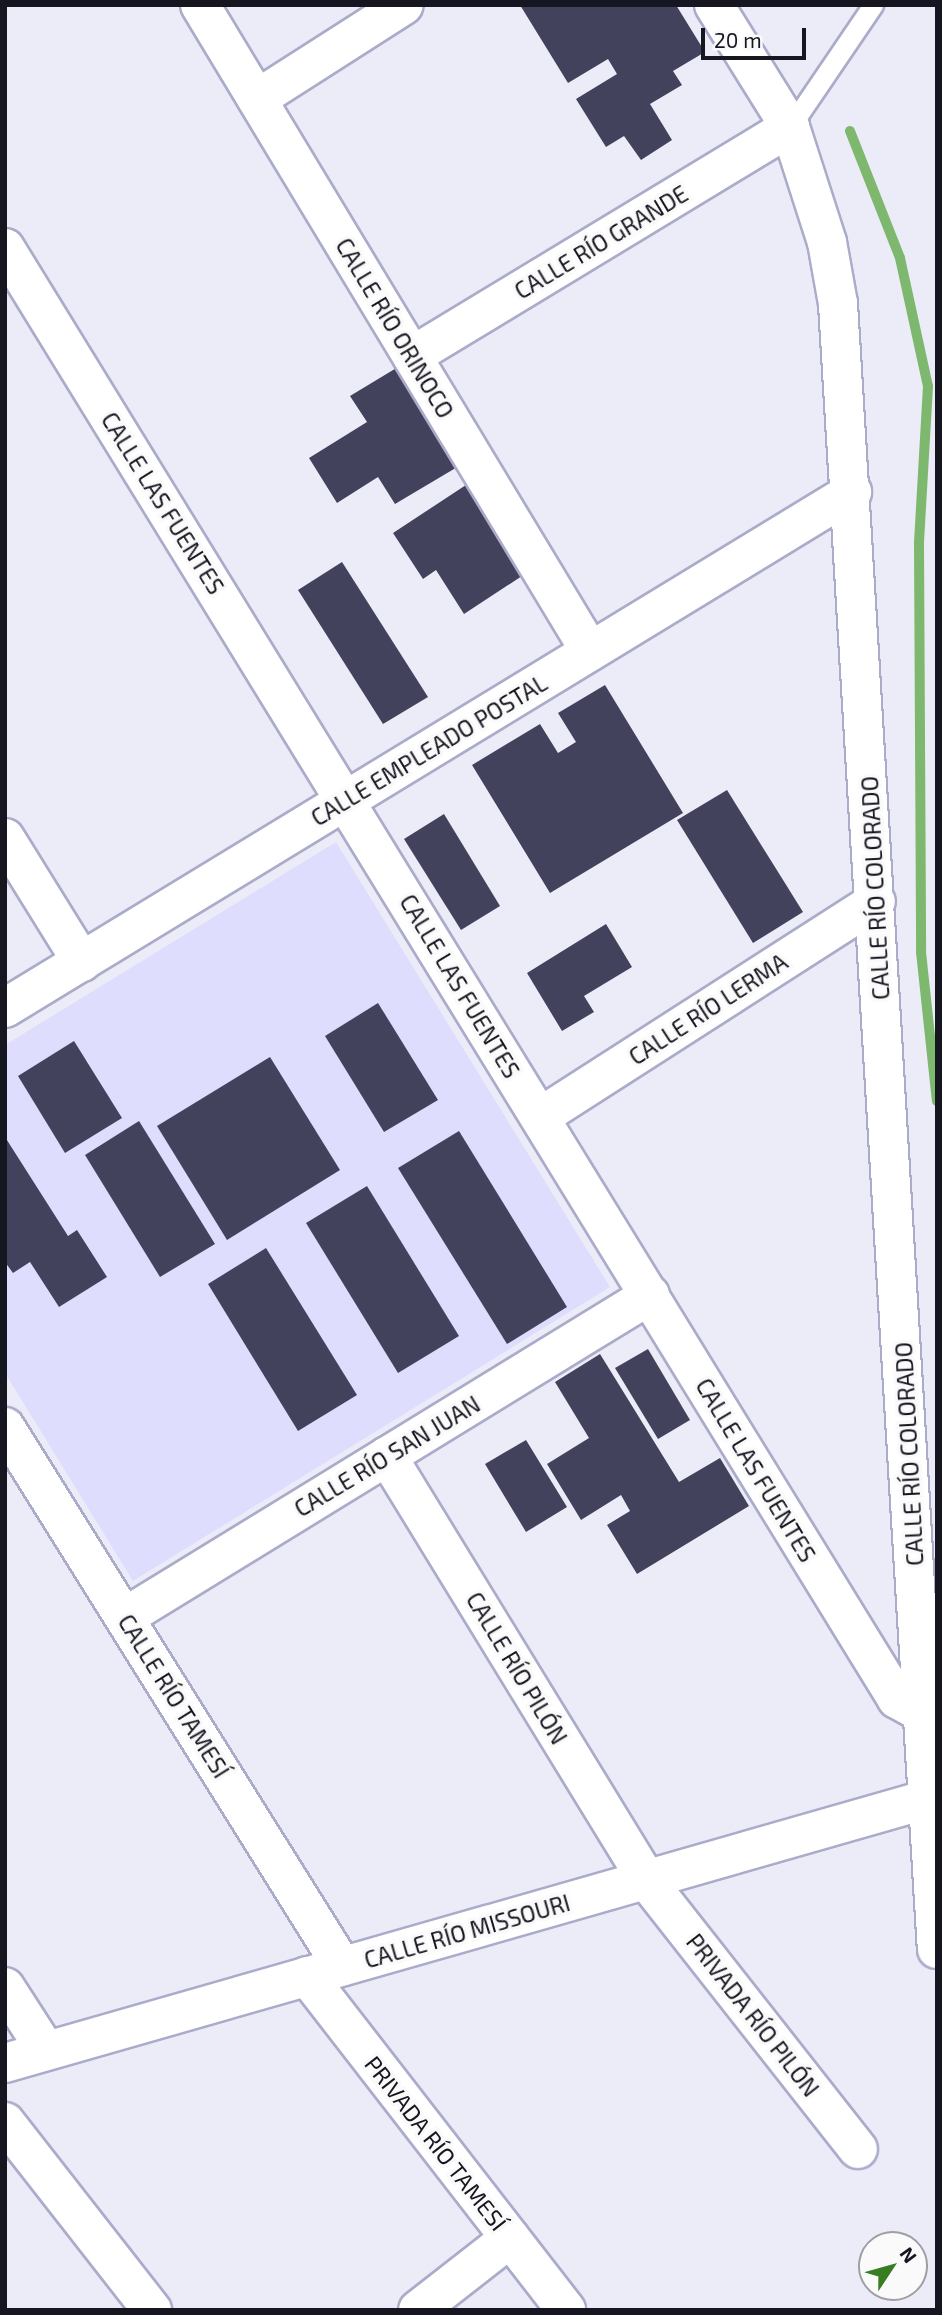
<!DOCTYPE html>
<html>
<head>
<meta charset="utf-8">
<style>
	body { margin:0 }
	#map { position:relative; width:942px; height:2315px; overflow:hidden; background:#ececf9; font-family:"Exo 2",sans-serif }
	div>[style] { position:absolute }
	.built>* { inset:0; background:#deddfd }
	.stream>* { height:10px; margin:-5px; padding:0 5px; transform-origin:5px; border-radius:5px; background:#7db86e }
	.building>* { inset:0; background:#43425d }
	.roads { filter:drop-shadow(2px 0 #ababca) drop-shadow(-2px 0 #ababca) drop-shadow(0 2px #ababca) drop-shadow(0 -2px #ababca) }
	.lane>* { height:19px; margin:-9.5px; padding:0 9.5px; transform-origin:9.5px; border-radius:9.5px; background:#fff }
	.street>* { height:38px; margin:-19px; padding:0 19px; transform-origin:19px; border-radius:19px; background:#fff }
	.secondary>* { height:38px; margin:-19px; padding:0 19px; transform-origin:19px; border-radius:19px; background:#fff }
	span { translate:-50% -50%; white-space:nowrap; text-align:center; line-height:1.15; -webkit-text-stroke:7px #fafafa; paint-order:stroke }
	.street-label { font-size:23px; color:#161621 }
	.frame { position:absolute; inset:0; border:7px solid #161621; pointer-events:none }
	.north { position:absolute; left:858px; top:2231px; width:70px; height:70px; box-sizing:border-box; background:#fafafa; border:2px solid #9f9fa3; border-radius:50%; rotate:54deg; font-size:19px; font-weight:700; line-height:28px; text-align:center; color:#161621 }
	.north::after { content:''; display:block; margin:auto; width:24px; height:32px; background:#377d21; clip-path:polygon(50% 0,100% 100%,50% 72%,0 100%) }
	.scale { position:absolute; left:701px; top:28px; width:105px; height:32px; box-sizing:border-box; border:4px solid #161621; border-top:0; padding-left:9px; font-size:21px; line-height:24px; white-space:nowrap; color:#161621; -webkit-text-stroke:5px #fafafa; paint-order:stroke }
</style>
</head>
<body>
<div id="map">
	<div class="built">
		<i style="clip-path:polygon(336px 842px,610px 1287px,133px 1581px,5px 1373px,5px 1045px)"></i>
	</div>
	<div class="stream">
		<i style="left:850px;top:131px;width:136px;rotate:68.5deg"></i>
		<i style="left:900px;top:258px;width:131px;rotate:77.7deg"></i>
		<i style="left:928px;top:386px;width:158px;rotate:93.3deg"></i>
		<i style="left:919px;top:544px;width:408px;rotate:89.7deg"></i>
		<i style="left:921px;top:952px;width:150px;rotate:83.9deg"></i>
	</div>
	<div class="building">
		<i style="clip-path:polygon(520px 5px,676px 5px,705px 52px,673px 71px,682px 85px,650px 104px,672px 140px,641px 160px,624px 136px,606px 147px,576px 99px,617px 74px,608px 59px,568px 83px)"></i>
		<i style="clip-path:polygon(398px 367px,459px 466px,395px 504px,378px 477px,337px 503px,309px 458px,367px 422px,350px 396px)"></i>
		<i style="clip-path:polygon(469px 483px,528px 572px,464px 614px,436px 570px,423px 579px,393px 533px)"></i>
		<i style="clip-path:polygon(342px 562px,428px 697px,383px 724px,298px 590px)"></i>
		<i style="clip-path:polygon(605px 685px,683px 813px,550px 893px,472px 765px,540px 724px,558px 753px,576px 742px,558px 713px)"></i>
		<i style="clip-path:polygon(727px 790px,803px 912px,753px 943px,677px 820px)"></i>
		<i style="clip-path:polygon(444px 814px,500px 906px,461px 930px,404px 839px)"></i>
		<i style="clip-path:polygon(606px 924px,632px 967px,584px 996px,594px 1012px,562px 1031px,527px 973px)"></i>
		<i style="clip-path:polygon(378px 1003px,438px 1100px,384px 1132px,325px 1036px)"></i>
		<i style="clip-path:polygon(74px 1041px,122px 1118px,65px 1153px,18px 1076px)"></i>
		<i style="clip-path:polygon(270px 1057px,340px 1170px,227px 1240px,157px 1126px)"></i>
		<i style="clip-path:polygon(139px 1121px,215px 1244px,160px 1277px,85px 1155px)"></i>
		<i style="clip-path:polygon(459px 1131px,567px 1307px,507px 1344px,398px 1168px)"></i>
		<i style="clip-path:polygon(5px 1137px,68px 1236px,77px 1230px,107px 1277px,59px 1307px,30px 1262px,13px 1273px,5px 1262px)"></i>
		<i style="clip-path:polygon(367px 1186px,459px 1336px,398px 1373px,306px 1223px)"></i>
		<i style="clip-path:polygon(266px 1248px,357px 1395px,298px 1431px,208px 1284px)"></i>
		<i style="clip-path:polygon(648px 1349px,690px 1420px,658px 1439px,615px 1368px)"></i>
		<i style="clip-path:polygon(600px 1354px,679px 1482px,720px 1458px,749px 1506px,637px 1574px,607px 1525px,630px 1511px,621px 1495px,581px 1520px,547px 1464px,589px 1438px,555px 1382px)"></i>
		<i style="clip-path:polygon(526px 1440px,567px 1507px,526px 1532px,485px 1464px)"></i>
	</div>
	<div class="roads">
		<div class="lane">
			<i style="left:790px;top:127px;width:148px;rotate:-55.8deg"></i>
		</div>
		<div class="street">
			<i style="left:200px;top:5px;width:755px;rotate:58.88deg"></i>
			<i style="left:257px;top:99px;width:174px;rotate:-32.6deg"></i>
			<i style="left:5px;top:248px;width:1703px;rotate:58.42deg"></i>
			<i style="left:897px;top:1699px;width:31px;rotate:29deg"></i>
			<i style="left:412px;top:356px;width:442px;rotate:-31.2deg"></i>
			<i style="left:5px;top:838px;width:146px;rotate:58.2deg"></i>
			<i style="left:5px;top:1008px;width:992px;rotate:-31.35deg"></i>
			<i style="left:540px;top:1117px;width:399px;rotate:-32.7deg"></i>
			<i style="left:5px;top:1427px;width:636px;rotate:57.99deg"></i>
			<i style="left:387px;top:1456px;width:498px;rotate:58.5deg"></i>
			<i style="left:647px;top:1881px;width:341px;rotate:51.8deg"></i>
			<i style="left:125px;top:1617px;width:616px;rotate:-31.52deg"></i>
			<i style="left:307px;top:1976px;width:423px;rotate:52.2deg"></i>
			<i style="left:5px;top:1987px;width:74px;rotate:57.2deg"></i>
			<i style="left:5px;top:2063px;width:960px;rotate:-15.96deg"></i>
			<i style="left:5px;top:2122px;width:239px;rotate:52deg"></i>
			<i style="left:418px;top:2310px;width:117px;rotate:-38deg"></i>
		</div>
		<div class="secondary">
			<i style="left:714px;top:5px;width:144px;rotate:58.1deg"></i>
			<i style="left:790px;top:127px;width:121px;rotate:72.2deg"></i>
			<i style="left:827px;top:242px;width:63px;rotate:79.9deg"></i>
			<i style="left:838px;top:304px;width:1648px;rotate:86.56deg"></i>
		</div>
	</div>
	<div class="street-label">
		<span style="left:601px;top:242px;rotate:-31deg">CALLE RÍO GRANDE</span>
		<span style="left:395px;top:328px;rotate:59deg">CALLE RÍO ORINOCO</span>
		<span style="left:163px;top:503px;rotate:58deg">CALLE LAS FUENTES</span>
		<span style="left:429px;top:750px;rotate:-31deg">CALLE EMPLEADO POSTAL</span>
		<span style="left:875px;top:888px;rotate:-93deg">CALLE RÍO COLORADO</span>
		<span style="left:460px;top:986px;rotate:59deg">CALLE LAS FUENTES</span>
		<span style="left:708px;top:1009px;rotate:-33deg">CALLE RÍO LERMA</span>
		<span style="left:909px;top:1454px;rotate:-93deg">CALLE RÍO COLORADO</span>
		<span style="left:387px;top:1456px;rotate:-31deg">CALLE RÍO SAN JUAN</span>
		<span style="left:756px;top:1470px;rotate:59deg">CALLE LAS FUENTES</span>
		<span style="left:517px;top:1668px;rotate:59deg">CALLE RÍO PILÓN</span>
		<span style="left:174px;top:1696px;rotate:58deg">CALLE RÍO TAMESÍ</span>
		<span style="left:467px;top:1931px;rotate:-16deg">CALLE RÍO MISSOURI</span>
		<span style="left:753px;top:2015px;rotate:52deg">PRIVADA RÍO PILÓN</span>
		<span style="left:436px;top:2143px;rotate:52deg">PRIVADA RÍO TAMESÍ</span>
	</div>
	<div class="frame"></div>
	<div class="north">N</div>
	<div class="scale">20 m</div>
</div>
</body>
</html>
